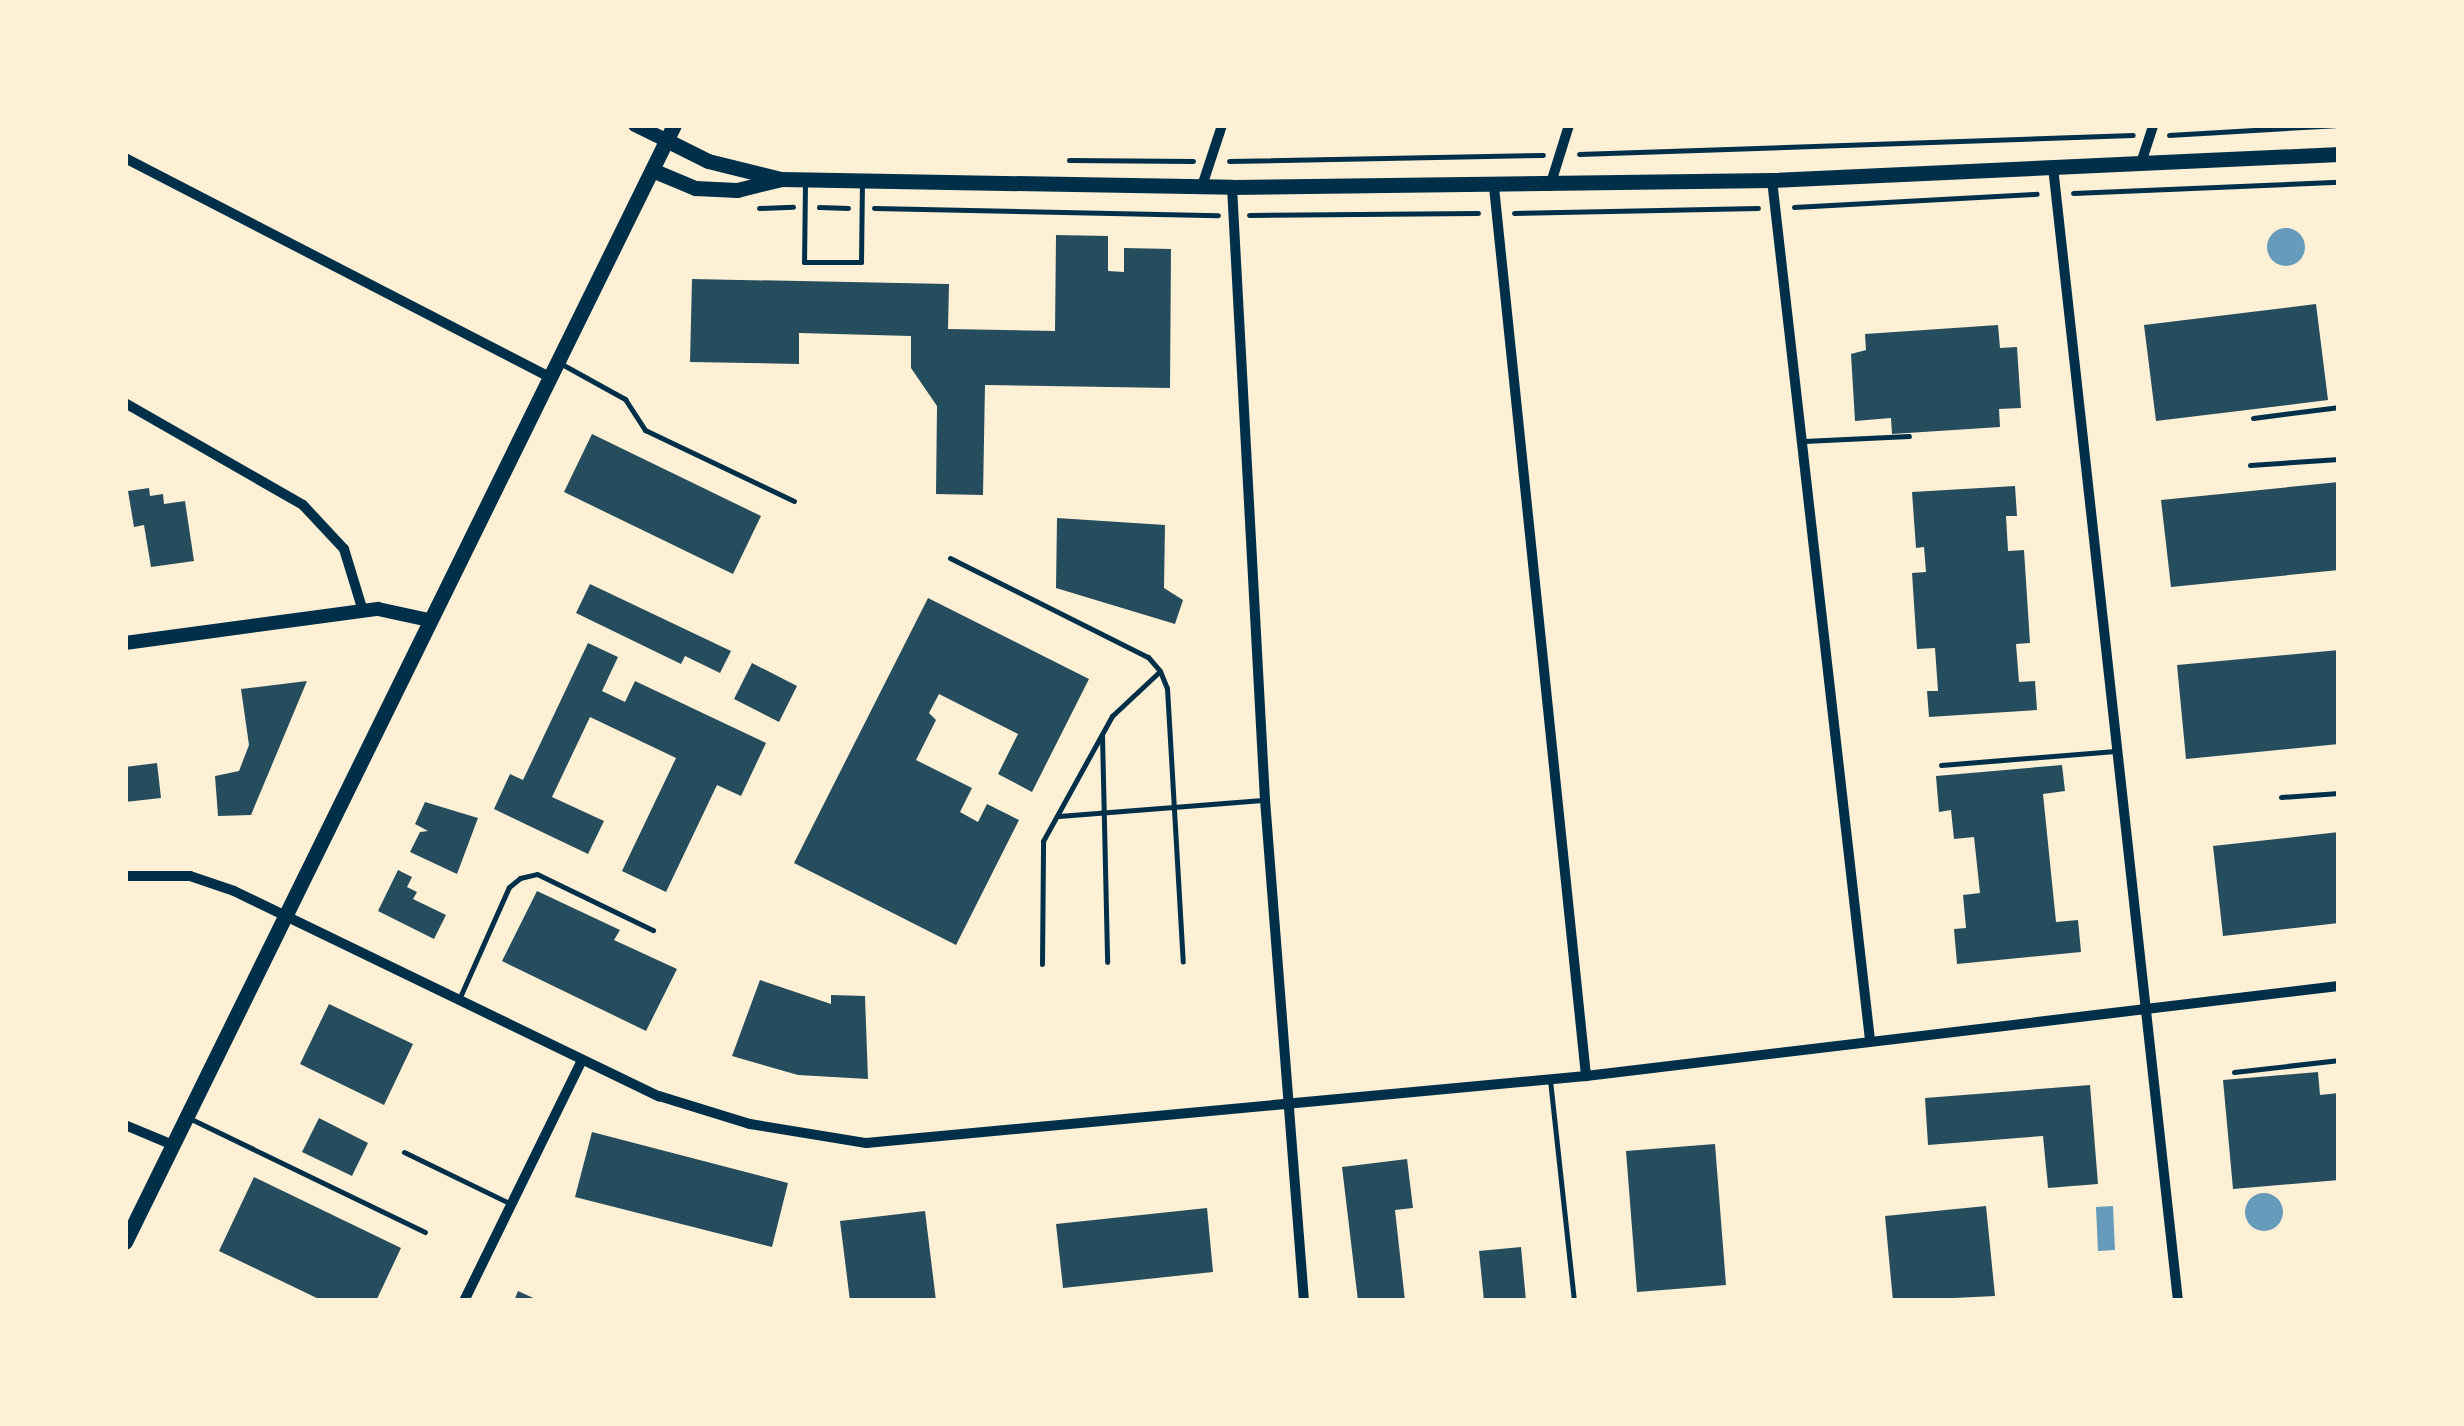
<!DOCTYPE html>
<html>
<head>
<meta charset="utf-8">
<style>
	body { margin:0 }
	#map { position:relative; width:2464px; height:1426px; overflow:hidden; background:#fdf0d5; font-family:Karla,sans-serif }
	div>[style] { position:absolute }
	.water>* { inset:0; background:#669bbc }
	.round { border-radius:50% }
	.building>* { inset:0; background:#264d5e }
	.path>* { height:5px; margin:-2.5px; padding:0 2.5px; transform-origin:2.5px; border-radius:2.5px; background:#003049 }
	.service>* { height:5px; margin:-2.5px; padding:0 2.5px; transform-origin:2.5px; border-radius:2.5px; background:#003049 }
	.minor>* { height:10px; margin:-5px; padding:0 5px; transform-origin:5px; border-radius:5px; background:#003049 }
	.tertiary>* { height:14px; margin:-7px; padding:0 7px; transform-origin:7px; border-radius:7px; background:#003049 }
	.secondary>* { height:15px; margin:-7.5px; padding:0 7.5px; transform-origin:7.5px; border-radius:7.5px; background:#003049 }
	span { translate:-50% -50%; white-space:nowrap; text-align:center; line-height:1.15; -webkit-text-stroke:8px #fdf0d5; paint-order:stroke }
	.frame { position:absolute; inset:0; border:128px solid #fdf0d5; pointer-events:none }
</style>
</head>
<body>
<div id="map">
	<div class="water">
		<i class="round" style="left:2267px;top:228px;width:38px;height:38px"></i>
		<i class="round" style="left:2245px;top:1193px;width:38px;height:38px"></i>
		<i style="clip-path:polygon(2113px 1206px,2115px 1250px,2098px 1251px,2096px 1207px)"></i>
	</div>
	<div class="building">
		<i style="clip-path:polygon(1056px 235px,1108px 236px,1108px 271px,1124px 272px,1124px 248px,1171px 249px,1170px 388px,985px 385px,983px 495px,936px 494px,937px 406px,911px 368px,911px 336px,799px 333px,799px 364px,690px 362px,692px 279px,949px 284px,948px 329px,1055px 331px)"></i>
		<i style="clip-path:polygon(2316px 304px,2328px 400px,2156px 421px,2144px 325px)"></i>
		<i style="clip-path:polygon(1998px 325px,2000px 348px,2017px 347px,2021px 408px,1999px 409px,2000px 427px,1892px 434px,1891px 418px,1855px 421px,1851px 354px,1866px 350px,1865px 334px)"></i>
		<i style="clip-path:polygon(592px 434px,761px 516px,733px 574px,564px 492px)"></i>
		<i style="clip-path:polygon(2339px 482px,2339px 570px,2171px 587px,2161px 500px)"></i>
		<i style="clip-path:polygon(2015px 486px,2017px 516px,2006px 516px,2008px 551px,2024px 550px,2030px 643px,2016px 644px,2019px 682px,2035px 681px,2037px 710px,1929px 717px,1927px 691px,1938px 691px,1935px 648px,1917px 649px,1912px 573px,1926px 572px,1924px 547px,1916px 548px,1912px 492px)"></i>
		<i style="clip-path:polygon(149px 488px,150px 496px,163px 494px,164px 504px,185px 501px,194px 561px,151px 567px,144px 525px,134px 527px,128px 491px)"></i>
		<i style="clip-path:polygon(1057px 518px,1165px 525px,1164px 588px,1183px 600px,1175px 624px,1056px 588px)"></i>
		<i style="clip-path:polygon(590px 584px,731px 651px,720px 673px,685px 656px,681px 664px,576px 613px)"></i>
		<i style="clip-path:polygon(928px 598px,1089px 679px,1032px 792px,998px 774px,1018px 734px,939px 694px,929px 713px,936px 720px,916px 760px,972px 788px,960px 812px,978px 822px,987px 804px,1019px 820px,956px 945px,794px 863px)"></i>
		<i style="clip-path:polygon(588px 643px,618px 657px,602px 691px,625px 702px,635px 681px,766px 743px,741px 796px,717px 785px,666px 892px,622px 871px,676px 758px,590px 717px,552px 797px,604px 821px,588px 854px,494px 809px,510px 774px,523px 780px)"></i>
		<i style="clip-path:polygon(2339px 650px,2339px 744px,2186px 759px,2177px 665px)"></i>
		<i style="clip-path:polygon(752px 663px,797px 686px,779px 722px,734px 699px)"></i>
		<i style="clip-path:polygon(307px 681px,251px 815px,218px 816px,215px 776px,239px 771px,249px 745px,241px 689px)"></i>
		<i style="clip-path:polygon(157px 763px,161px 798px,125px 802px,125px 767px)"></i>
		<i style="clip-path:polygon(2062px 765px,2065px 791px,2043px 794px,2056px 922px,2078px 920px,2081px 952px,1957px 964px,1954px 929px,1966px 928px,1963px 895px,1980px 893px,1974px 837px,1954px 839px,1951px 810px,1939px 812px,1936px 776px)"></i>
		<i style="clip-path:polygon(425px 802px,478px 818px,457px 874px,410px 852px,420px 832px,428px 831px,415px 824px)"></i>
		<i style="clip-path:polygon(2339px 832px,2339px 923px,2223px 936px,2213px 846px)"></i>
		<i style="clip-path:polygon(398px 870px,412px 877px,407px 887px,417px 892px,413px 899px,446px 915px,434px 939px,378px 911px)"></i>
		<i style="clip-path:polygon(537px 891px,620px 930px,614px 940px,677px 969px,646px 1031px,502px 961px)"></i>
		<i style="clip-path:polygon(760px 980px,831px 1004px,831px 995px,865px 996px,868px 1079px,798px 1075px,732px 1056px)"></i>
		<i style="clip-path:polygon(329px 1004px,413px 1044px,384px 1105px,300px 1064px)"></i>
		<i style="clip-path:polygon(2318px 1072px,2320px 1095px,2339px 1093px,2339px 1180px,2233px 1189px,2223px 1080px)"></i>
		<i style="clip-path:polygon(2090px 1085px,2098px 1184px,2048px 1188px,2043px 1136px,1928px 1145px,1925px 1098px)"></i>
		<i style="clip-path:polygon(319px 1118px,368px 1143px,352px 1176px,302px 1152px)"></i>
		<i style="clip-path:polygon(592px 1132px,788px 1183px,772px 1247px,575px 1197px)"></i>
		<i style="clip-path:polygon(1715px 1144px,1726px 1285px,1637px 1292px,1626px 1151px)"></i>
		<i style="clip-path:polygon(1407px 1159px,1413px 1208px,1395px 1210px,1405px 1301px,1358px 1301px,1342px 1167px)"></i>
		<i style="clip-path:polygon(254px 1177px,401px 1248px,376px 1301px,323px 1301px,219px 1251px)"></i>
		<i style="clip-path:polygon(1986px 1206px,1995px 1296px,1893px 1301px,1885px 1216px)"></i>
		<i style="clip-path:polygon(1207px 1208px,1213px 1272px,1063px 1288px,1056px 1224px)"></i>
		<i style="clip-path:polygon(925px 1211px,936px 1301px,850px 1301px,840px 1221px)"></i>
		<i style="clip-path:polygon(1521px 1247px,1526px 1301px,1484px 1301px,1479px 1251px)"></i>
		<i style="clip-path:polygon(518px 1291px,540px 1301px,514px 1301px)"></i>
	</div>
	<div class="path">
		<i style="left:2169px;top:135px;width:166px;rotate:-3.4deg"></i>
		<i style="left:1579px;top:154px;width:554px;rotate:-1.96deg"></i>
		<i style="left:1069px;top:160px;width:124px;rotate:0.5deg"></i>
		<i style="left:1229px;top:161px;width:314px;rotate:-1.1deg"></i>
		<i style="left:2073px;top:193px;width:266px;rotate:-2.4deg"></i>
		<i style="left:819px;top:207px;width:29px;rotate:2deg"></i>
		<i style="left:1794px;top:207px;width:243px;rotate:-3.1deg"></i>
		<i style="left:759px;top:208px;width:34px;rotate:-2deg"></i>
		<i style="left:874px;top:208px;width:344px;rotate:1.2deg"></i>
		<i style="left:1514px;top:213px;width:244px;rotate:-1.2deg"></i>
		<i style="left:1249px;top:215px;width:229px;rotate:-0.5deg"></i>
	</div>
	<div class="service">
		<i style="left:805px;top:183px;width:79px;rotate:90.7deg"></i>
		<i style="left:804px;top:262px;width:57px"></i>
		<i style="left:861px;top:262px;width:78px;rotate:-89.3deg"></i>
		<i style="left:558px;top:362px;width:77px;rotate:28.9deg"></i>
		<i style="left:625px;top:399px;width:37px;rotate:57deg"></i>
		<i style="left:645px;top:430px;width:165px;rotate:25.5deg"></i>
		<i style="left:2253px;top:418px;width:87px;rotate:-7.3deg"></i>
		<i style="left:1804px;top:441px;width:105px;rotate:-2.7deg"></i>
		<i style="left:2250px;top:465px;width:89px;rotate:-3.9deg"></i>
		<i style="left:950px;top:558px;width:221px;rotate:26.6deg"></i>
		<i style="left:1148px;top:657px;width:18px;rotate:49deg"></i>
		<i style="left:1160px;top:671px;width:18px;rotate:68deg"></i>
		<i style="left:1167px;top:688px;width:274px;rotate:86.7deg"></i>
		<i style="left:1102px;top:735px;width:227px;rotate:88.7deg"></i>
		<i style="left:1941px;top:765px;width:175px;rotate:-4.6deg"></i>
		<i style="left:2281px;top:797px;width:58px;rotate:-3.9deg"></i>
		<i style="left:1059px;top:816px;width:204px;rotate:-4.5deg"></i>
		<i style="left:1042px;top:964px;width:123px;rotate:-89.5deg"></i>
		<i style="left:1043px;top:841px;width:143px;rotate:-61.1deg"></i>
		<i style="left:1112px;top:716px;width:64px;rotate:-43.1deg"></i>
		<i style="left:460px;top:997px;width:120px;rotate:-66deg"></i>
		<i style="left:509px;top:887px;width:14px;rotate:-39deg"></i>
		<i style="left:520px;top:878px;width:17px;rotate:-13deg"></i>
		<i style="left:537px;top:874px;width:129px;rotate:25.8deg"></i>
		<i style="left:2234px;top:1072px;width:106px;rotate:-6.5deg"></i>
		<i style="left:1550px;top:1080px;width:222px;rotate:83.8deg"></i>
		<i style="left:189px;top:1118px;width:262px;rotate:25.8deg"></i>
		<i style="left:404px;top:1152px;width:117px;rotate:25.9deg"></i>
	</div>
	<div class="minor">
		<i style="left:125px;top:158px;width:476px;rotate:27.3deg"></i>
		<i style="left:2141px;top:163px;width:40px;rotate:-72deg"></i>
		<i style="left:2053px;top:167px;width:1141px;rotate:83.71deg"></i>
		<i style="left:1772px;top:180px;width:866px;rotate:83.5deg"></i>
		<i style="left:1202px;top:186px;width:64px;rotate:-71.8deg"></i>
		<i style="left:1550px;top:186px;width:64px;rotate:-72.7deg"></i>
		<i style="left:1232px;top:187px;width:614px;rotate:86.92deg"></i>
		<i style="left:1265px;top:800px;width:503px;rotate:85.55deg"></i>
		<i style="left:1494px;top:187px;width:894px;rotate:84.09deg"></i>
		<i style="left:125px;top:403px;width:205px;rotate:29.8deg"></i>
		<i style="left:303px;top:505px;width:60px;rotate:47deg"></i>
		<i style="left:344px;top:549px;width:65px;rotate:73deg"></i>
		<i style="left:125px;top:876px;width:65px"></i>
		<i style="left:190px;top:876px;width:46px;rotate:18.8deg"></i>
		<i style="left:234px;top:891px;width:472px;rotate:25.8deg"></i>
		<i style="left:659px;top:1096px;width:95px;rotate:17.1deg"></i>
		<i style="left:750px;top:1124px;width:118px;rotate:9.3deg"></i>
		<i style="left:866px;top:1143px;width:723px;rotate:-5.32deg"></i>
		<i style="left:1586px;top:1076px;width:758px;rotate:-6.82deg"></i>
		<i style="left:125px;top:1125px;width:47px;rotate:22.7deg"></i>
		<i style="left:464px;top:1301px;width:266px;rotate:-63.9deg"></i>
	</div>
	<div class="tertiary">
		<i style="left:635px;top:125px;width:34px;rotate:26deg"></i>
		<i style="left:125px;top:643px;width:255px;rotate:-7.7deg"></i>
		<i style="left:378px;top:609px;width:52px;rotate:12.2deg"></i>
	</div>
	<div class="secondary">
		<i style="left:666px;top:140px;width:47px;rotate:26.6deg"></i>
		<i style="left:708px;top:161px;width:75px;rotate:13.9deg"></i>
		<i style="left:781px;top:179px;width:451px;rotate:1deg"></i>
		<i style="left:1232px;top:187px;width:540px;rotate:-0.74deg"></i>
		<i style="left:1772px;top:180px;width:568px;rotate:-2.63deg"></i>
		<i style="left:652px;top:170px;width:47px;rotate:22.7deg"></i>
		<i style="left:695px;top:188px;width:42px;rotate:2.7deg"></i>
		<i style="left:737px;top:190px;width:45px;rotate:-14deg"></i>
		<i style="left:125px;top:1242px;width:1245px;rotate:-63.83deg"></i>
	</div>
	<div class="frame"></div>
</div>
</body>
</html>
